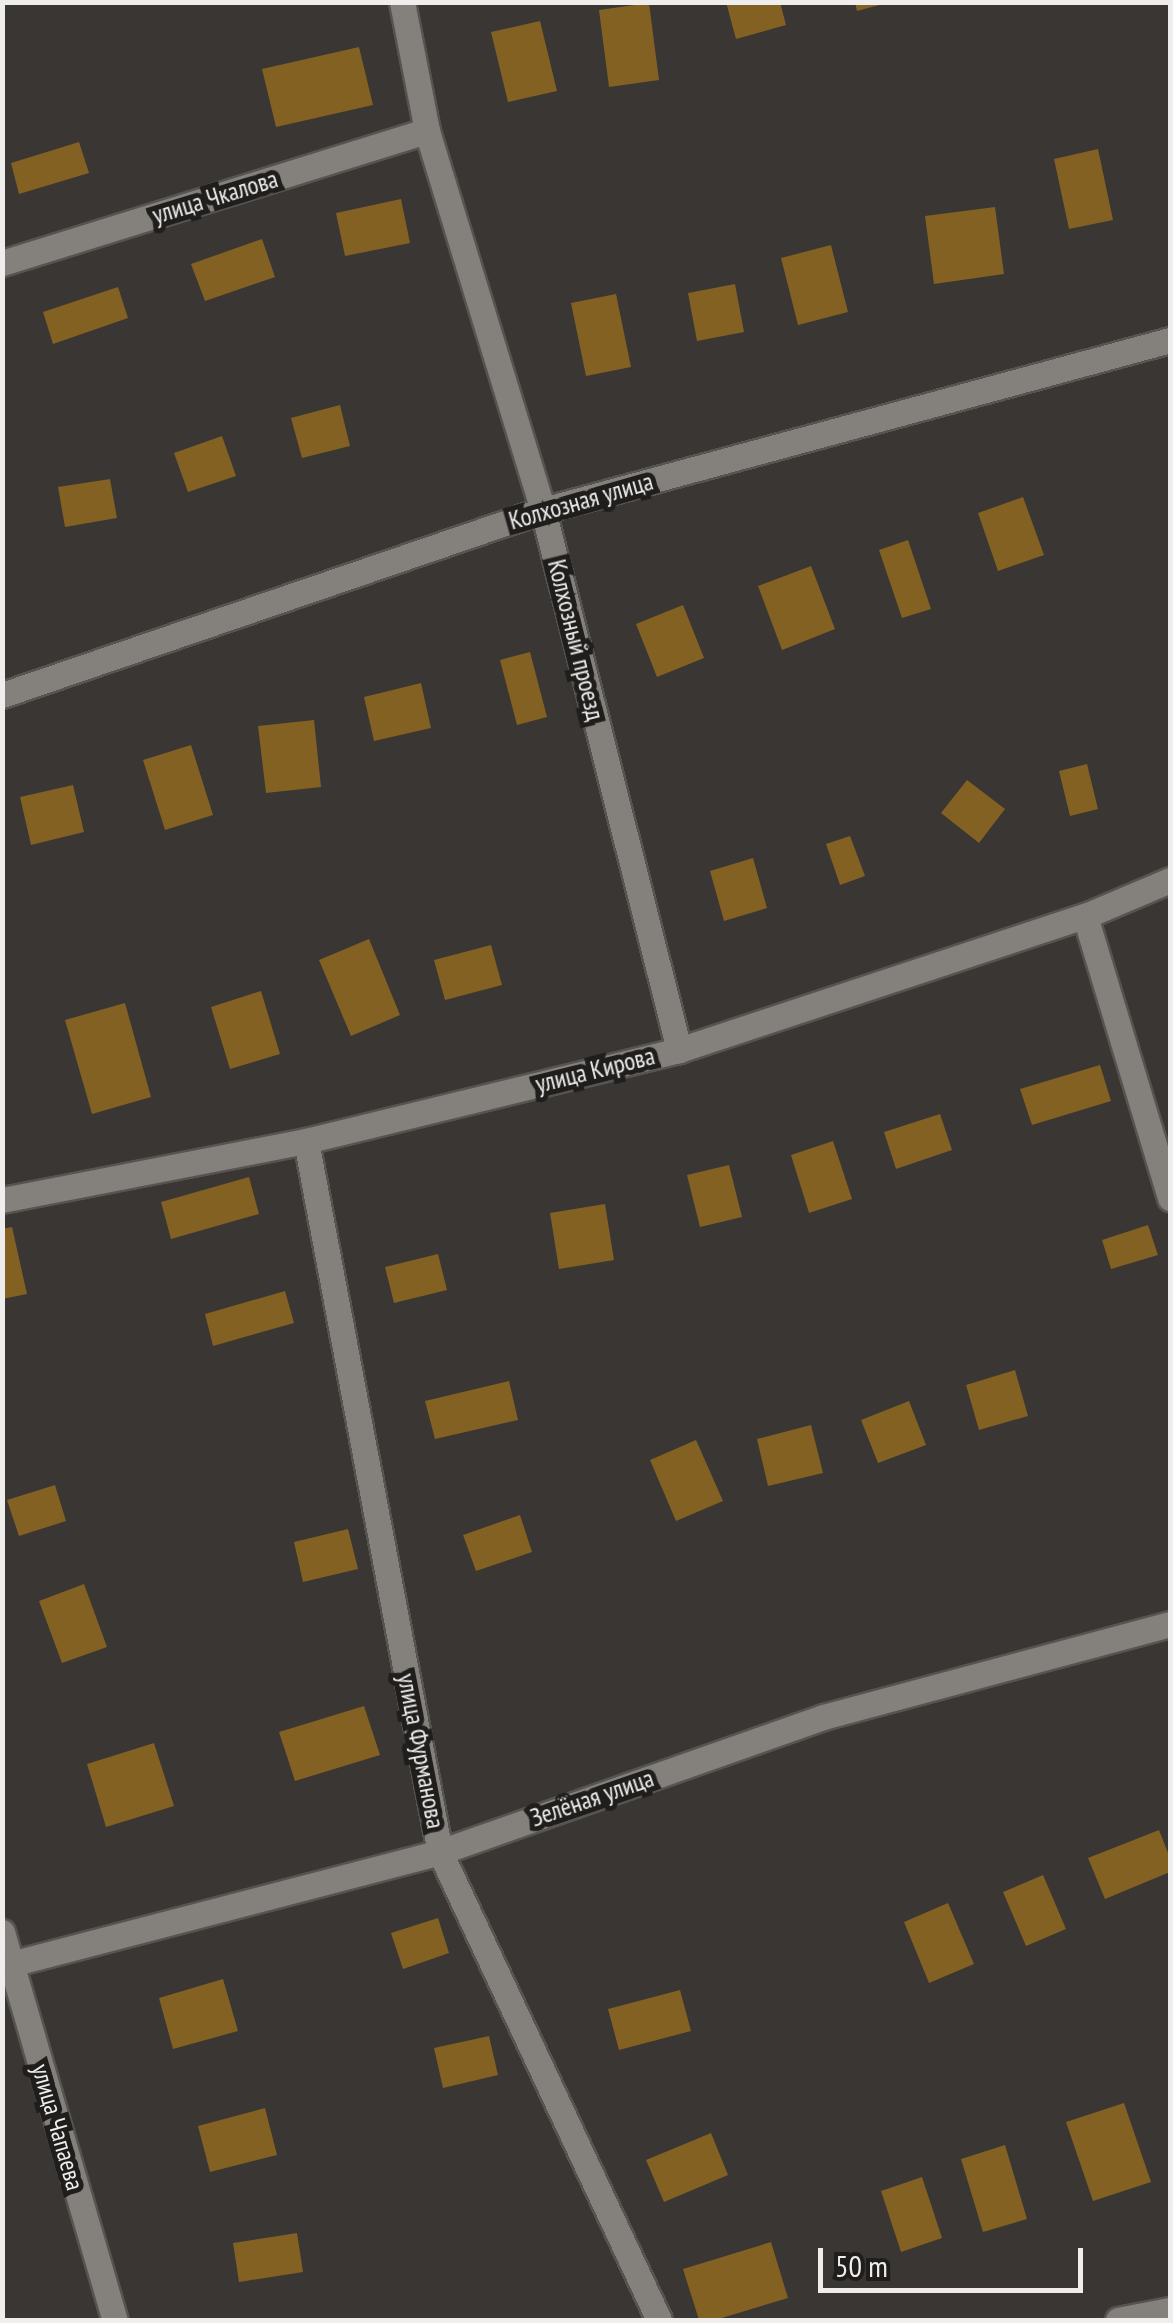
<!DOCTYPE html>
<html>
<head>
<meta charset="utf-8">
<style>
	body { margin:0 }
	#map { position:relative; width:1173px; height:2323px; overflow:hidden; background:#393633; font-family:"PT Sans Narrow",sans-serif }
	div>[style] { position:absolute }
	.building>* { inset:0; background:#836123 }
	.roads { filter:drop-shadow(2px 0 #565451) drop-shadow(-2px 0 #565451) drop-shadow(0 2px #565451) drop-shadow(0 -2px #565451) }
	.street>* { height:25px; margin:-12.5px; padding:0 12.5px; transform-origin:12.5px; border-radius:12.5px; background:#84817d }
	span { translate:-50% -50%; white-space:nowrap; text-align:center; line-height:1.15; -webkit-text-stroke:10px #1f1e1c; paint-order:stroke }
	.street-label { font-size:25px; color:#f0eeec }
	.frame { position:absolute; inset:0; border:5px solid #f0eeec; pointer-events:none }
	.scale { position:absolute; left:818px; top:2248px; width:265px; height:45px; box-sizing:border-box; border:5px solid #f0eeec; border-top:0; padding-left:12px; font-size:30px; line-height:35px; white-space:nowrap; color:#f0eeec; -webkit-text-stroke:8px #1f1e1c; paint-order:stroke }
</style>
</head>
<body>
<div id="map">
	<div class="building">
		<i style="clip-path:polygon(726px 2px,780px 2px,786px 25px,736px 39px)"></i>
		<i style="clip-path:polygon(855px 2px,883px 2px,883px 4px,857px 11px)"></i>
		<i style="clip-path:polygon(649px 3px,659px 80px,609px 87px,599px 10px)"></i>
		<i style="clip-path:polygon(540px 21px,557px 91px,508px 102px,491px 32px)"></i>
		<i style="clip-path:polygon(359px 47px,373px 105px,276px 127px,262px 69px)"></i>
		<i style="clip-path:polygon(79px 142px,89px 173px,19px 194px,11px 163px)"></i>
		<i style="clip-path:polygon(1098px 149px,1113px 220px,1069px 229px,1054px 159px)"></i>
		<i style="clip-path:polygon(401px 199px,410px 243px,345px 256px,336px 213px)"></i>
		<i style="clip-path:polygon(995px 207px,1004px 274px,934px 284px,925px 216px)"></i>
		<i style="clip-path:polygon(262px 239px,275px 277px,205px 301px,191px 264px)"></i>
		<i style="clip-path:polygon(831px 245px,848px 312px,798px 325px,781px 258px)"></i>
		<i style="clip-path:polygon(735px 284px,744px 332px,697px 341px,688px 293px)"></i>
		<i style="clip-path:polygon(118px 287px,128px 318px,53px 344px,43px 312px)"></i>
		<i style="clip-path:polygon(616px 294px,631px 367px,586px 376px,571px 303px)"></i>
		<i style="clip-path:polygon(340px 405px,350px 446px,302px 458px,291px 418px)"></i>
		<i style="clip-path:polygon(222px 436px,236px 476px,188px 492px,174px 453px)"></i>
		<i style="clip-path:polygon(110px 479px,117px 518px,65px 527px,58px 487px)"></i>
		<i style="clip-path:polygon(1023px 497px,1044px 555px,998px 571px,978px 513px)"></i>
		<i style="clip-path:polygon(908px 540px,931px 609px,902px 618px,879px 550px)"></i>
		<i style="clip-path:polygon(811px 566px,835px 629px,782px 650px,758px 586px)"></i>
		<i style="clip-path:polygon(683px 605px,704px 658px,657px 677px,636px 624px)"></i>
		<i style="clip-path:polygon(530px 652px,547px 717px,517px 725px,500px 660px)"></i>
		<i style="clip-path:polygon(421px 683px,431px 728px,374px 741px,364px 697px)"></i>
		<i style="clip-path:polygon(314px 720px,321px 787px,266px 793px,258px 726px)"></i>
		<i style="clip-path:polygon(191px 745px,213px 815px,165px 830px,143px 760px)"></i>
		<i style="clip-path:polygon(1087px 764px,1098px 809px,1070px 816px,1059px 771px)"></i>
		<i style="clip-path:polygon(967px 780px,1005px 809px,979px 843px,941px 813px)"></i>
		<i style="clip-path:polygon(73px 785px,84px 832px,31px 845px,20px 797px)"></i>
		<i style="clip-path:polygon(850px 836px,865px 876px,840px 885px,826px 844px)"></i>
		<i style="clip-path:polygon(753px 858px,767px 908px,724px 921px,710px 871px)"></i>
		<i style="clip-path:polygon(369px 939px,400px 1015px,351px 1036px,319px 960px)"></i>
		<i style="clip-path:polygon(491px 945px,502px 985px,445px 1000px,434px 960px)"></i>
		<i style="clip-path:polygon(261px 991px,280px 1054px,230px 1069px,211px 1007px)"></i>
		<i style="clip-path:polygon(125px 1003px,151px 1097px,92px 1114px,65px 1020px)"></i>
		<i style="clip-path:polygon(1100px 1065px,1111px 1101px,1032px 1125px,1020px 1089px)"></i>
		<i style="clip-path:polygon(940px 1114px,952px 1150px,896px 1169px,884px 1132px)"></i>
		<i style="clip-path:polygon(833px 1141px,852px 1199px,809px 1213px,791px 1155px)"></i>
		<i style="clip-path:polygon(729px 1165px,742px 1217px,700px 1227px,687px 1175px)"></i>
		<i style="clip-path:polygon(249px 1177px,259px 1214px,171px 1239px,161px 1202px)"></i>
		<i style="clip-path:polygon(605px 1204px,614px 1260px,559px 1269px,550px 1213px)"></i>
		<i style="clip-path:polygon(1148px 1225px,1158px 1255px,1111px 1269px,1102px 1240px)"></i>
		<i style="clip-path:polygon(12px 1227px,27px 1294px,2px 1299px,2px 1229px)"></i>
		<i style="clip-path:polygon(438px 1254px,447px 1290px,394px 1303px,385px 1267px)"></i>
		<i style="clip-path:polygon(285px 1291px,294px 1323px,213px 1346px,205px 1314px)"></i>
		<i style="clip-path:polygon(1015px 1370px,1028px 1416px,979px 1430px,966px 1385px)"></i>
		<i style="clip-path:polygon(509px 1381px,518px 1420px,435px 1439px,425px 1401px)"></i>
		<i style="clip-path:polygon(909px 1401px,926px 1445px,878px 1463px,861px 1420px)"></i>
		<i style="clip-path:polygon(811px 1425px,823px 1473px,768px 1486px,757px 1439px)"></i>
		<i style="clip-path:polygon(696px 1440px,723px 1501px,676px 1521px,650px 1460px)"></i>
		<i style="clip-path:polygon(55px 1485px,66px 1521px,19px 1536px,7px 1500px)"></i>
		<i style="clip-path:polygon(520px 1515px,532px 1552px,476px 1571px,463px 1535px)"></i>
		<i style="clip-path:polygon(348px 1529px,358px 1569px,303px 1582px,294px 1542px)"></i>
		<i style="clip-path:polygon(84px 1584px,107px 1647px,62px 1663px,39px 1601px)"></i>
		<i style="clip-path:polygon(364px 1706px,380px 1755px,295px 1781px,279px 1732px)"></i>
		<i style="clip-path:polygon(154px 1743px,174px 1806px,106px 1827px,87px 1764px)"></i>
		<i style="clip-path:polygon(1159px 1830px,1170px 1858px,1170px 1872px,1105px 1899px,1088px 1858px)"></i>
		<i style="clip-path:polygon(1043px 1875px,1066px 1929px,1026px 1946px,1003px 1892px)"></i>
		<i style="clip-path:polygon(948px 1903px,974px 1964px,929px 1983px,904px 1922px)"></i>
		<i style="clip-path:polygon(438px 1918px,449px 1953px,403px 1969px,391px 1933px)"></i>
		<i style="clip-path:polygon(223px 1979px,238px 2031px,173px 2049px,159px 1998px)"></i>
		<i style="clip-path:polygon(680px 1990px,691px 2031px,619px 2050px,608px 2009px)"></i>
		<i style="clip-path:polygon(489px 2036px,498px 2075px,443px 2088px,434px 2048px)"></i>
		<i style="clip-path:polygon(1124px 2103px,1151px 2182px,1093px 2201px,1066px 2122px)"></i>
		<i style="clip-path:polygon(265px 2108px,277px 2155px,210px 2172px,198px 2126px)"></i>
		<i style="clip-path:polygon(711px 2133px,728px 2175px,664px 2202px,646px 2160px)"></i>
		<i style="clip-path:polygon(1005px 2145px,1027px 2219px,983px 2232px,961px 2159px)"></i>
		<i style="clip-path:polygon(922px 2177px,942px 2238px,901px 2252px,881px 2191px)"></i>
		<i style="clip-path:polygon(297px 2233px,303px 2272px,239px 2282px,233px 2243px)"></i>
		<i style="clip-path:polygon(771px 2242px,788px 2298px,715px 2320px,699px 2320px,683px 2269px)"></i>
	</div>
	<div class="roads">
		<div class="street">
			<i style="left:402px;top:2px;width:131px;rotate:79deg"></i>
			<i style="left:427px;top:131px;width:396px;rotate:73deg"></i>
			<i style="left:543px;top:510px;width:557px;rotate:75.86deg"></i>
			<i style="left:2px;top:263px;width:445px;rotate:-17.3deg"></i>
			<i style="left:2px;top:695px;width:572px;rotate:-18.88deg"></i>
			<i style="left:543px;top:510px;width:650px;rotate:-15.17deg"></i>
			<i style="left:1085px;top:916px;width:295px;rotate:73.2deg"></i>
			<i style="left:306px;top:1141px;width:724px;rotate:79.33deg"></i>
			<i style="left:440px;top:1852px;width:517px;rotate:64.92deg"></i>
			<i style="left:2px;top:1200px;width:310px;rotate:-11deg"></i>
			<i style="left:306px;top:1141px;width:384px;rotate:-13.7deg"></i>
			<i style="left:679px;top:1050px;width:428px;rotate:-18.3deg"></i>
			<i style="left:1085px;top:916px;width:92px;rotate:-23deg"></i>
			<i style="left:2px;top:1932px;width:404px;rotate:73.8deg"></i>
			<i style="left:11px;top:1964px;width:443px;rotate:-14.6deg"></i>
			<i style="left:440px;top:1852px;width:406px;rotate:-19.4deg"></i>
			<i style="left:823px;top:1717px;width:359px;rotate:-15deg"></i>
			<i style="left:1118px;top:2320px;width:53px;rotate:-10.9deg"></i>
		</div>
	</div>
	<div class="street-label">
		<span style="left:215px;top:197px;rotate:-17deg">улица Чкалова</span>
		<span style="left:581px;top:501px;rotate:-16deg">Колхозная улица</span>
		<span style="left:576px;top:640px;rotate:76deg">Колхозный проезд</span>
		<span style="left:595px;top:1070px;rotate:-14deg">улица Кирова</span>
		<span style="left:421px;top:1751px;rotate:79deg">улица Фурманова</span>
		<span style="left:592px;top:1798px;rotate:-19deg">Зелёная улица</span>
		<span style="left:58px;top:2127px;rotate:74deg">улица Чапаева</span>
	</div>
	<div class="frame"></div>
	<div class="scale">50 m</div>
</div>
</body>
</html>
